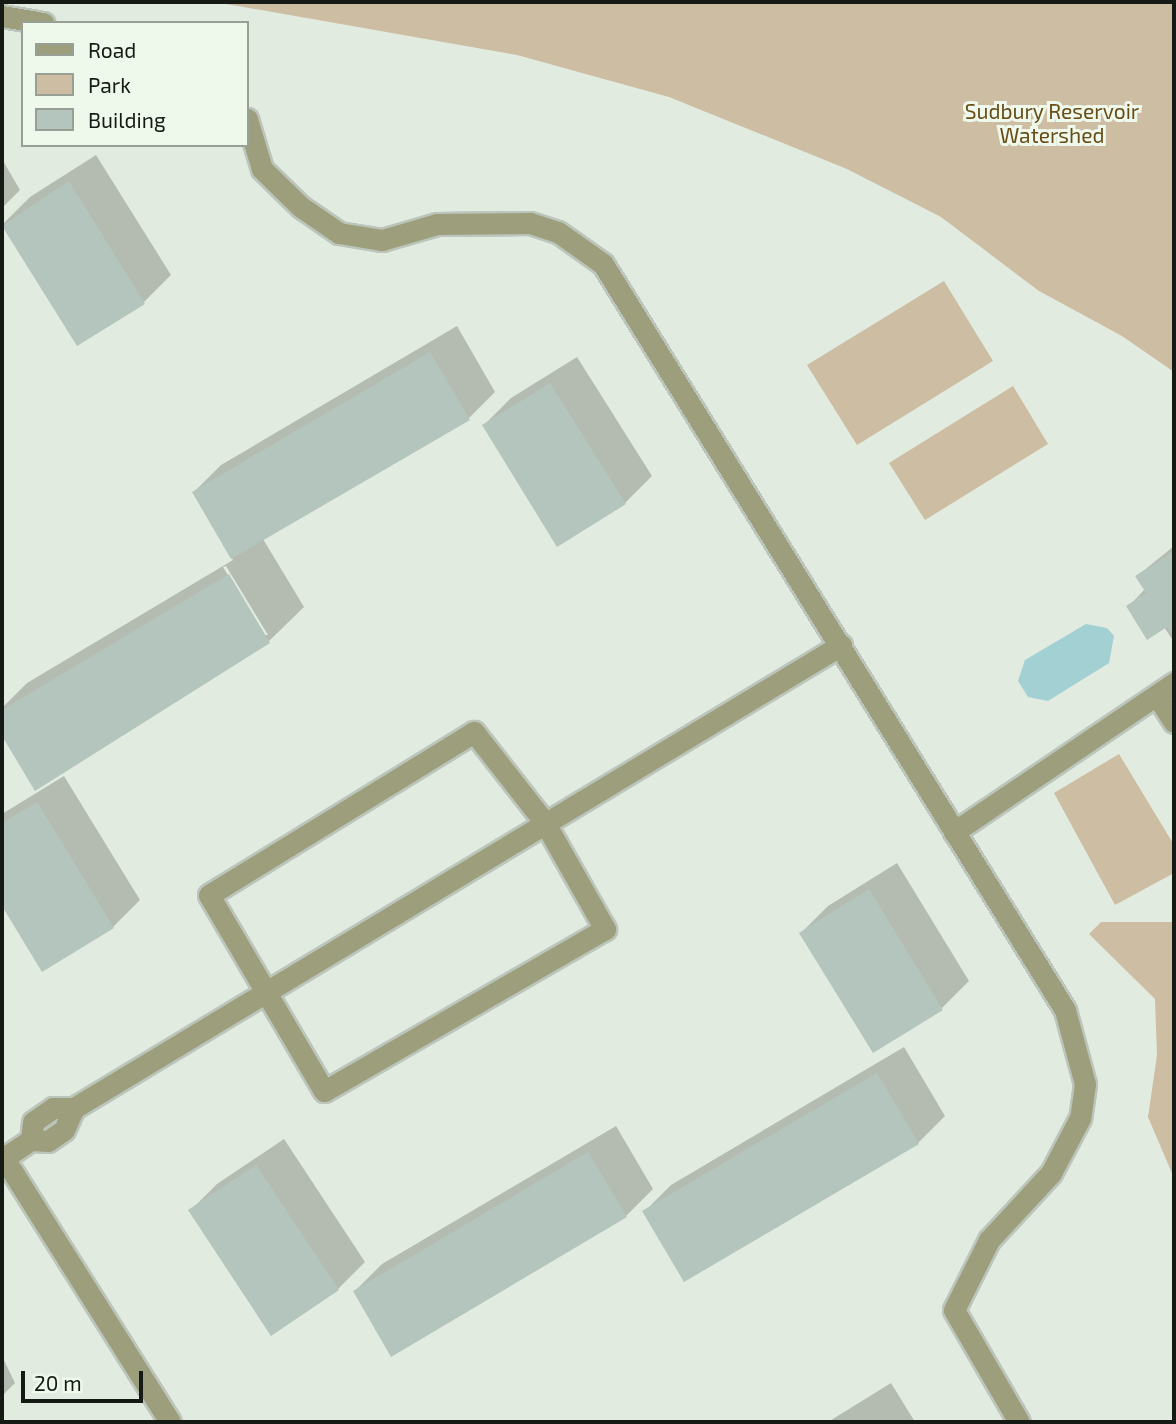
<!DOCTYPE html>
<html>
<head>
<meta charset="utf-8">
<style>
	body { margin:0 }
	#map { position:relative; width:1176px; height:1424px; overflow:hidden; background:#e1ebdf; font-family:"Exo 2",sans-serif }
	div>[style] { position:absolute }
	.green>* { inset:0; background:#cdbda3 }
	.water>* { inset:0; background:#a2d0d3 }
	.shadow>* { inset:0; background:#0003 }
	.building>* { inset:0; background:#b4c5be }
	.roads { filter:drop-shadow(2px 0 #bcc5bb) drop-shadow(-2px 0 #bcc5bb) drop-shadow(0 2px #bcc5bb) drop-shadow(0 -2px #bcc5bb) }
	.minor>* { height:21px; margin:-10.5px; padding:0 10.5px; transform-origin:10.5px; border-radius:10.5px; background:#9d9f7c }
	span { translate:-50% -50%; white-space:nowrap; text-align:center; line-height:1.15; -webkit-text-stroke:6px #eef9ec; paint-order:stroke }
	.park-label { font-size:21px; color:#694d18 }
	.frame { position:absolute; inset:0; border:4px solid #161a15; pointer-events:none }
	.legend { position:absolute; left:21px; top:21px; width:228px; height:126px; box-sizing:border-box; background:#eef9ec; border:2px solid #98a096; margin:0; padding:9px 12px; list-style:none; font-size:21px; color:#161a15 }
	.legend li { display:flex; align-items:center; gap:14px; height:35px }
	.legend b { width:35px; border:2px solid #98a096 }
	.scale { position:absolute; left:21px; top:1371px; width:122px; height:32px; box-sizing:border-box; border:4px solid #161a15; border-top:0; padding-left:9px; font-size:21px; line-height:24px; white-space:nowrap; color:#161a15; -webkit-text-stroke:5px #eef9ec; paint-order:stroke }
</style>
</head>
<body>
<div id="map">
	<div class="green">
		<i style="clip-path:polygon(215px 2px,1174px 2px,1174px 372px,1122px 336px,1039px 291px,941px 217px,847px 169px,669px 97px,517px 55px)"></i>
		<i style="clip-path:polygon(944px 281px,993px 361px,857px 445px,807px 365px)"></i>
		<i style="clip-path:polygon(1013px 386px,1048px 444px,925px 520px,889px 463px)"></i>
		<i style="clip-path:polygon(1119px 754px,1174px 845px,1174px 873px,1115px 905px,1054px 793px)"></i>
		<i style="clip-path:polygon(1101px 922px,1174px 922px,1174px 1178px,1148px 1117px,1157px 1055px,1155px 999px,1089px 934px)"></i>
	</div>
	<div class="water">
		<i style="clip-path:polygon(1086px 624px,1107px 628px,1114px 636px,1109px 663px,1048px 701px,1028px 697px,1018px 681px,1025px 660px)"></i>
	</div>
	<div class="shadow">
		<i style="clip-path:polygon(96px 155px,171px 275px,144px 302px,77px 344px,3px 224px,30px 197px)"></i>
		<i style="clip-path:polygon(2px 159px,20px 190px,2px 208px)"></i>
		<i style="clip-path:polygon(evenodd,457px 326px,495px 392px,468px 419px,263px 539px,304px 607px,269px 641px,35px 789px,2px 732px,2px 708px,27px 683px,233px 560px,194px 492px,221px 465px,457px 326px,226px 566px,268px 635px,264px 635px,223px 567px,226px 566px)"></i>
		<i style="clip-path:polygon(577px 357px,652px 476px,625px 503px,484px 425px,511px 398px)"></i>
		<i style="clip-path:polygon(1174px 546px,1174px 642px,1164px 627px,1128px 607px,1145px 589px,1137px 576px)"></i>
		<i style="clip-path:polygon(64px 776px,140px 900px,113px 927px,43px 970px,2px 903px,2px 814px)"></i>
		<i style="clip-path:polygon(897px 863px,969px 981px,942px 1008px,874px 1050px,801px 933px,828px 906px)"></i>
		<i style="clip-path:polygon(904px 1047px,945px 1116px,918px 1143px,644px 1212px,671px 1185px)"></i>
		<i style="clip-path:polygon(616px 1126px,653px 1189px,626px 1216px,355px 1291px,382px 1264px)"></i>
		<i style="clip-path:polygon(284px 1139px,365px 1262px,338px 1289px,190px 1211px,217px 1184px)"></i>
		<i style="clip-path:polygon(2px 1356px,15px 1383px,2px 1396px)"></i>
		<i style="clip-path:polygon(891px 1383px,915px 1422px,828px 1422px)"></i>
	</div>
	<div class="building">
		<i style="clip-path:polygon(69px 181px,145px 304px,77px 346px,2px 226px)"></i>
		<i style="clip-path:polygon(430px 352px,470px 420px,231px 559px,192px 492px)"></i>
		<i style="clip-path:polygon(550px 383px,626px 504px,557px 547px,482px 425px)"></i>
		<i style="clip-path:polygon(1174px 551px,1174px 637px,1167px 627px,1147px 640px,1126px 606px,1146px 593px,1135px 576px)"></i>
		<i style="clip-path:polygon(229px 574px,270px 643px,35px 791px,2px 736px,2px 710px)"></i>
		<i style="clip-path:polygon(37px 802px,114px 928px,42px 972px,2px 906px,2px 823px)"></i>
		<i style="clip-path:polygon(869px 889px,943px 1010px,873px 1053px,799px 933px)"></i>
		<i style="clip-path:polygon(877px 1073px,919px 1144px,684px 1282px,642px 1211px)"></i>
		<i style="clip-path:polygon(588px 1152px,627px 1217px,391px 1357px,353px 1291px)"></i>
		<i style="clip-path:polygon(256px 1165px,339px 1290px,271px 1336px,188px 1210px)"></i>
	</div>
	<div class="roads">
		<div class="minor">
			<i style="left:2px;top:16px;width:42px;rotate:9.7deg"></i>
			<i style="left:247px;top:119px;width:52px;rotate:73.3deg"></i>
			<i style="left:262px;top:169px;width:54px;rotate:44.3deg"></i>
			<i style="left:301px;top:207px;width:46px;rotate:34.4deg"></i>
			<i style="left:339px;top:233px;width:44px;rotate:9.2deg"></i>
			<i style="left:382px;top:240px;width:57px;rotate:-16.2deg"></i>
			<i style="left:437px;top:224px;width:93px;rotate:-0.6deg"></i>
			<i style="left:530px;top:223px;width:29px;rotate:18deg"></i>
			<i style="left:558px;top:232px;width:55px;rotate:35.4deg"></i>
			<i style="left:603px;top:264px;width:877px;rotate:58.23deg"></i>
			<i style="left:1065px;top:1010px;width:77px;rotate:74.9deg"></i>
			<i style="left:1085px;top:1084px;width:34px;rotate:98deg"></i>
			<i style="left:1080px;top:1118px;width:62px;rotate:117.8deg"></i>
			<i style="left:1051px;top:1173px;width:91px;rotate:132.8deg"></i>
			<i style="left:989px;top:1240px;width:78px;rotate:116.6deg"></i>
			<i style="left:954px;top:1310px;width:129px;rotate:59.9deg"></i>
			<i style="left:1157px;top:696px;width:31px;rotate:57deg"></i>
			<i style="left:474px;top:732px;width:115px;rotate:52deg"></i>
			<i style="left:545px;top:823px;width:122px;rotate:60.5deg"></i>
			<i style="left:605px;top:929px;width:324px;rotate:150deg"></i>
			<i style="left:324px;top:1091px;width:227px;rotate:-120.4deg"></i>
			<i style="left:209px;top:895px;width:311px;rotate:-31.6deg"></i>
			<i style="left:954px;top:832px;width:266px;rotate:-34.1deg"></i>
			<i style="left:74px;top:1108px;width:896px;rotate:-31.12deg"></i>
			<i style="left:2px;top:1155px;width:315px;rotate:57.8deg"></i>
			<i style="left:4px;top:1158px;width:32px;rotate:-34deg"></i>
			<i style="left:31px;top:1140px;width:17px;rotate:3deg"></i>
			<i style="left:48px;top:1141px;width:19px;rotate:-35deg"></i>
			<i style="left:64px;top:1130px;width:24px;rotate:-66deg"></i>
			<i style="left:74px;top:1108px;width:21px;rotate:180deg"></i>
			<i style="left:53px;top:1108px;width:24px;rotate:145deg"></i>
			<i style="left:33px;top:1122px;width:18px;rotate:96deg"></i>
		</div>
	</div>
	<div class="park-label">
		<span style="left:1052px;top:123px">Sudbury Reservoir<br>Watershed</span>
	</div>
	<div class="frame"></div>
	<ul class="legend">
	<li><b style="height:9px;background:#9d9f7c"></b>Road</li>
	<li><b style="height:19px;background:#cdbda3"></b>Park</li>
	<li><b style="height:19px;background:#b4c5be"></b>Building</li>
	</ul>
	<div class="scale">20 m</div>
</div>
</body>
</html>
